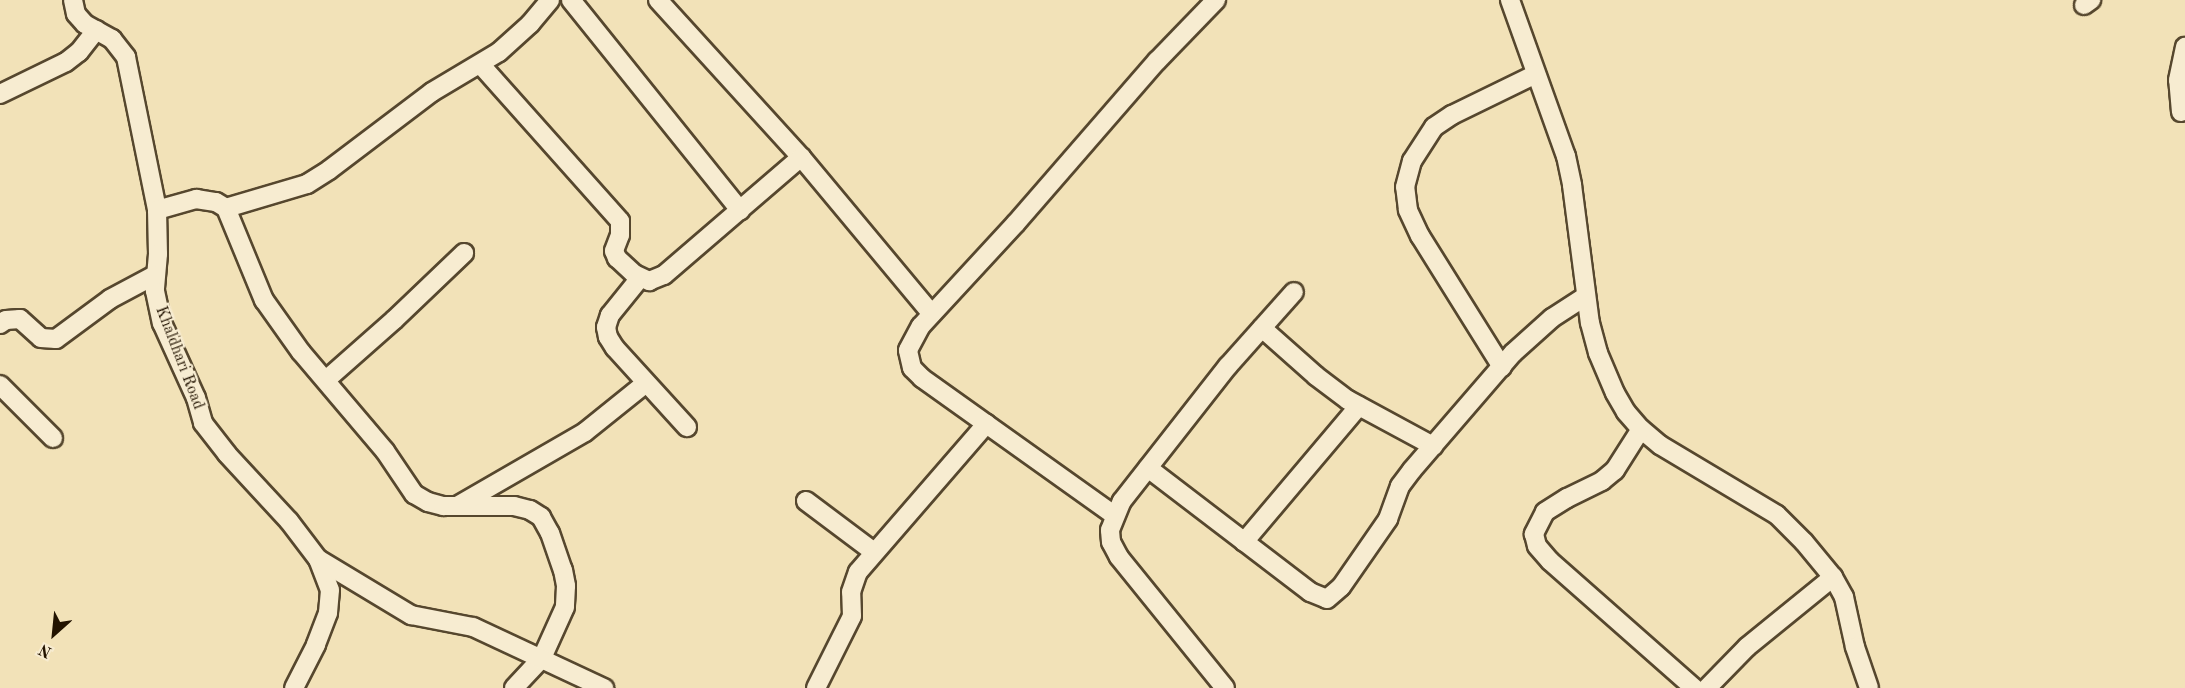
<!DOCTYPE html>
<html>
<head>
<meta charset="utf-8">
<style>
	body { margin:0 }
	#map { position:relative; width:2185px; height:688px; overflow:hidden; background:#f2e2b8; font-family:"Old Standard TT",serif }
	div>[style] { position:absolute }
	.roads { filter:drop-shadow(2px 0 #56472e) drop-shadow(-2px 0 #56472e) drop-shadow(0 2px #56472e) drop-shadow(0 -2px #56472e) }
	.minor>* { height:18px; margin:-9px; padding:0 9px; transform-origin:9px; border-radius:9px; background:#f7ecd1 }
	span { translate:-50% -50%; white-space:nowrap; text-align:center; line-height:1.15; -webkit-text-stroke:4.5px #f7ecd1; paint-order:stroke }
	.street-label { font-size:16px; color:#221300 }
	.north { position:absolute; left:24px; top:604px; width:60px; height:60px; -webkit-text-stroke:4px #f7ecd1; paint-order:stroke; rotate:207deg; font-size:16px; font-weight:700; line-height:24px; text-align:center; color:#221300 }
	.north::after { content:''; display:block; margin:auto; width:21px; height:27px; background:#221300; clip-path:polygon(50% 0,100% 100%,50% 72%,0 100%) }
</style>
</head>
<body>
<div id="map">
	<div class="roads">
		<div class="minor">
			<i style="left:73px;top:0;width:14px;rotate:78deg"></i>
			<i style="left:76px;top:14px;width:13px;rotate:48deg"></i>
			<i style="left:85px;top:24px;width:31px;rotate:29deg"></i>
			<i style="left:112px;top:39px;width:23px;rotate:52deg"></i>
			<i style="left:126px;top:57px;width:156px;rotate:78.5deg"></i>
			<i style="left:157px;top:210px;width:44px;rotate:88.7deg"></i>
			<i style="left:158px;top:254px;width:37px;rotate:95deg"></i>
			<i style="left:155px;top:291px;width:33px;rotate:78deg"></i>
			<i style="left:162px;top:323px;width:82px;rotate:65.6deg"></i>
			<i style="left:196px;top:398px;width:26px;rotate:74deg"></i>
			<i style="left:203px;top:423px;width:39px;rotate:52deg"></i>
			<i style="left:227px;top:454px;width:91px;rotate:47.2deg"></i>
			<i style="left:289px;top:521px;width:48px;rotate:52.7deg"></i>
			<i style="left:318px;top:559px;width:33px;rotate:69deg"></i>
			<i style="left:330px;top:590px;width:23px;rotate:95deg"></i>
			<i style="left:328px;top:613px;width:34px;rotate:111deg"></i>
			<i style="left:316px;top:645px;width:48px;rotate:117.1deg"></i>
			<i style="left:571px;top:0;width:270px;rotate:51.2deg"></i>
			<i style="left:658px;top:0;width:212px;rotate:47.7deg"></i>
			<i style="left:801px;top:157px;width:204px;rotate:50.2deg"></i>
			<i style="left:1510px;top:0;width:166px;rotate:70.3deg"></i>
			<i style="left:1566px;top:156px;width:30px;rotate:78deg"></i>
			<i style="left:1572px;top:185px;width:139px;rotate:82.6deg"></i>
			<i style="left:1590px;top:323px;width:31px;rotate:75deg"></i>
			<i style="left:1598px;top:353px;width:43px;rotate:67deg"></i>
			<i style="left:1615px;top:393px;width:22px;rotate:60deg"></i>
			<i style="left:1626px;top:412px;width:23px;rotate:49deg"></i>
			<i style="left:1641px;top:429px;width:25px;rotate:40deg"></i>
			<i style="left:1660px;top:445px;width:136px;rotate:30.9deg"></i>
			<i style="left:1777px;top:515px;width:38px;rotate:45deg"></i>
			<i style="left:1804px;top:542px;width:45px;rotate:50.4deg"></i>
			<i style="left:1833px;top:577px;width:23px;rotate:61deg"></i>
			<i style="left:1844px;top:597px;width:51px;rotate:77.6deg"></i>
			<i style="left:1855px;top:647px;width:43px;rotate:71.1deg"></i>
			<i style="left:2084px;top:5px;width:9px;rotate:-36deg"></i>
			<i style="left:481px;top:65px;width:209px;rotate:48.3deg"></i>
			<i style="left:620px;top:221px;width:14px;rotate:90deg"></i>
			<i style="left:620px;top:235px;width:17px;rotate:111deg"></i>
			<i style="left:614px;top:251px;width:8px;rotate:67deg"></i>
			<i style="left:617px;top:258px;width:23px;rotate:43deg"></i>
			<i style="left:634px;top:274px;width:17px;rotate:25deg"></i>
			<i style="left:649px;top:281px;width:16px;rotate:-22deg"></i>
			<i style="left:664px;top:275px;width:181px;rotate:-40.7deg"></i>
			<i style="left:0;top:94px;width:73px;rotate:-25.9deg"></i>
			<i style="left:66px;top:62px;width:16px;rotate:-38deg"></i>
			<i style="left:79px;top:52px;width:28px;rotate:-52deg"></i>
			<i style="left:2181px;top:112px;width:32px;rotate:-95deg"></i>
			<i style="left:2178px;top:80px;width:34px;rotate:-78deg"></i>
			<i style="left:226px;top:208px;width:100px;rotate:67.6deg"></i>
			<i style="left:264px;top:300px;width:64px;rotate:54.6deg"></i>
			<i style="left:301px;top:352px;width:130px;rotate:49.7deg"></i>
			<i style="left:385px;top:451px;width:52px;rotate:56deg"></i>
			<i style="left:414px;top:494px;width:16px;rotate:30deg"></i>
			<i style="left:428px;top:502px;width:16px;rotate:15deg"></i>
			<i style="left:443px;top:506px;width:71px"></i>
			<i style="left:514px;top:506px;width:16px;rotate:14deg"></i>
			<i style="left:530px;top:510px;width:13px;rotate:32deg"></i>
			<i style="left:541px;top:517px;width:18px;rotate:61deg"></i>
			<i style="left:550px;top:533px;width:39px;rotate:71deg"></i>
			<i style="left:563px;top:570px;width:16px;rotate:79deg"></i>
			<i style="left:566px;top:586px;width:21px;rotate:93deg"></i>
			<i style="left:565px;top:607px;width:56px;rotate:114.3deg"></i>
			<i style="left:542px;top:658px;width:41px;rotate:133deg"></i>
			<i style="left:157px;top:210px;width:41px;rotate:-15.8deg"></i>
			<i style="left:196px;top:199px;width:20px;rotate:9deg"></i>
			<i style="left:216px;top:202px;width:12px;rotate:31deg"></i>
			<i style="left:226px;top:208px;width:84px;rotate:-16.5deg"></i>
			<i style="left:307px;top:184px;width:26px;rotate:-32deg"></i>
			<i style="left:329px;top:170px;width:129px;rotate:-37.1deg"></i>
			<i style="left:432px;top:92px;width:78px;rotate:-30.8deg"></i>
			<i style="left:499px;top:52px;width:42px;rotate:-42.1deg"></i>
			<i style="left:530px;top:24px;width:31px;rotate:-50deg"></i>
			<i style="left:640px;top:278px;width:48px;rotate:129deg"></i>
			<i style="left:610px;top:315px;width:13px;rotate:108deg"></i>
			<i style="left:606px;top:327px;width:10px;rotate:79deg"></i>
			<i style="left:608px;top:337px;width:13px;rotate:58deg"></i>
			<i style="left:615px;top:348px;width:107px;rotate:47.7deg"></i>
			<i style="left:0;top:324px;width:7px;rotate:-34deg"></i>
			<i style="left:6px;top:320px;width:14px;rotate:-4deg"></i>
			<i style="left:20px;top:319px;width:28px;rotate:42deg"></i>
			<i style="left:41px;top:338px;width:15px;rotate:4deg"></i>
			<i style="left:56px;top:339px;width:67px;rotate:-36.5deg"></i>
			<i style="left:110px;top:299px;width:51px;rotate:-28.1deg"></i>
			<i style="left:1262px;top:328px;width:72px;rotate:41.6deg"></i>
			<i style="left:1316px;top:376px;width:40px;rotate:37deg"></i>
			<i style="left:1348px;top:400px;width:97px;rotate:28.4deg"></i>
			<i style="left:1502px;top:367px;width:155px;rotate:-122deg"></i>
			<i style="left:1420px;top:236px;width:29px;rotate:-115deg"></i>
			<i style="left:1408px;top:210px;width:23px;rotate:-97deg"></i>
			<i style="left:1405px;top:187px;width:27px;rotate:-75deg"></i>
			<i style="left:1412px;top:161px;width:40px;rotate:-57.1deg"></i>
			<i style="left:1434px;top:127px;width:22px;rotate:-34deg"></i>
			<i style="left:1452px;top:115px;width:93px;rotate:-26deg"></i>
			<i style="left:326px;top:380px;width:91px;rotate:-41.4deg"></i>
			<i style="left:394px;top:320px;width:97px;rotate:-43.7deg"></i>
			<i style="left:0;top:385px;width:75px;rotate:45deg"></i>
			<i style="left:1641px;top:429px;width:49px;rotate:122.4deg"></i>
			<i style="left:1615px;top:470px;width:17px;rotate:140deg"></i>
			<i style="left:1602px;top:481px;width:39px;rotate:154deg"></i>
			<i style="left:1567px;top:498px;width:26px;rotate:148deg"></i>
			<i style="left:1545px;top:512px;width:25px;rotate:117deg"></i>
			<i style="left:1534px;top:534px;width:12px;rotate:76deg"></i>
			<i style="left:1537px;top:546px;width:20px;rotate:49deg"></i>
			<i style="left:1550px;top:561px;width:192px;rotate:41.4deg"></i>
			<i style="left:1148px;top:468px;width:204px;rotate:37.4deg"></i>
			<i style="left:1310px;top:592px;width:18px;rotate:22deg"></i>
			<i style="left:1327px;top:599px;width:18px;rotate:-41deg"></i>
			<i style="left:1341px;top:587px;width:83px;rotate:-55.3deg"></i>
			<i style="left:1388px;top:519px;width:35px;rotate:-70deg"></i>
			<i style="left:1400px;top:486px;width:20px;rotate:-53deg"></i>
			<i style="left:1412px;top:470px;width:155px;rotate:-49.2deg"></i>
			<i style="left:1513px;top:353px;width:52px;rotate:-41.9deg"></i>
			<i style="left:1552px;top:318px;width:40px;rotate:-32.9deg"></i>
			<i style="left:806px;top:501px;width:85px;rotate:36.9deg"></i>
			<i style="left:457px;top:506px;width:148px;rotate:-30deg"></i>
			<i style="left:585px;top:432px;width:78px;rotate:-38.8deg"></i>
			<i style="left:1114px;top:515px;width:236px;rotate:-144.5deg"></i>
			<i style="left:922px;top:378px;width:14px;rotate:-135deg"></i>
			<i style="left:912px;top:368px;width:18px;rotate:-103deg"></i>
			<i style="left:908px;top:350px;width:27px;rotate:-62deg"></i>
			<i style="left:921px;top:326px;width:140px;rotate:-47.3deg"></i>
			<i style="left:1016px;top:223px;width:215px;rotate:-49deg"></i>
			<i style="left:1157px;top:61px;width:85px;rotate:-46deg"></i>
			<i style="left:1244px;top:542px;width:178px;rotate:-49.8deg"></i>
			<i style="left:318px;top:559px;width:109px;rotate:31.1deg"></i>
			<i style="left:411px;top:615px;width:63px;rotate:11deg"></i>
			<i style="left:473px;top:627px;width:145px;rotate:25deg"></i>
			<i style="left:816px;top:688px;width:80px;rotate:-63.4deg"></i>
			<i style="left:852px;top:616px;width:24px;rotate:-92deg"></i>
			<i style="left:851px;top:592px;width:21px;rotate:-71deg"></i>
			<i style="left:858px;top:572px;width:196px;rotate:-49.1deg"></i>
			<i style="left:1225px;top:688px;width:169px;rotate:-129deg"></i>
			<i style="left:1119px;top:557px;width:17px;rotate:-118deg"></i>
			<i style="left:1111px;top:542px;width:12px;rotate:-95deg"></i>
			<i style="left:1110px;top:530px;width:31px;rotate:-68deg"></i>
			<i style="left:1122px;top:501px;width:172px;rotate:-51.9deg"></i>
			<i style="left:1228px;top:366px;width:99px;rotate:-48.3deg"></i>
			<i style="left:1707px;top:688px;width:57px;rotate:-45.7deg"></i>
			<i style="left:1747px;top:647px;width:111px;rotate:-39.1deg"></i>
		</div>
	</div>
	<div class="street-label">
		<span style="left:179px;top:358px;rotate:69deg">Khaldhari Road</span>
	</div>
	<div class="north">N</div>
</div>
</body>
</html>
